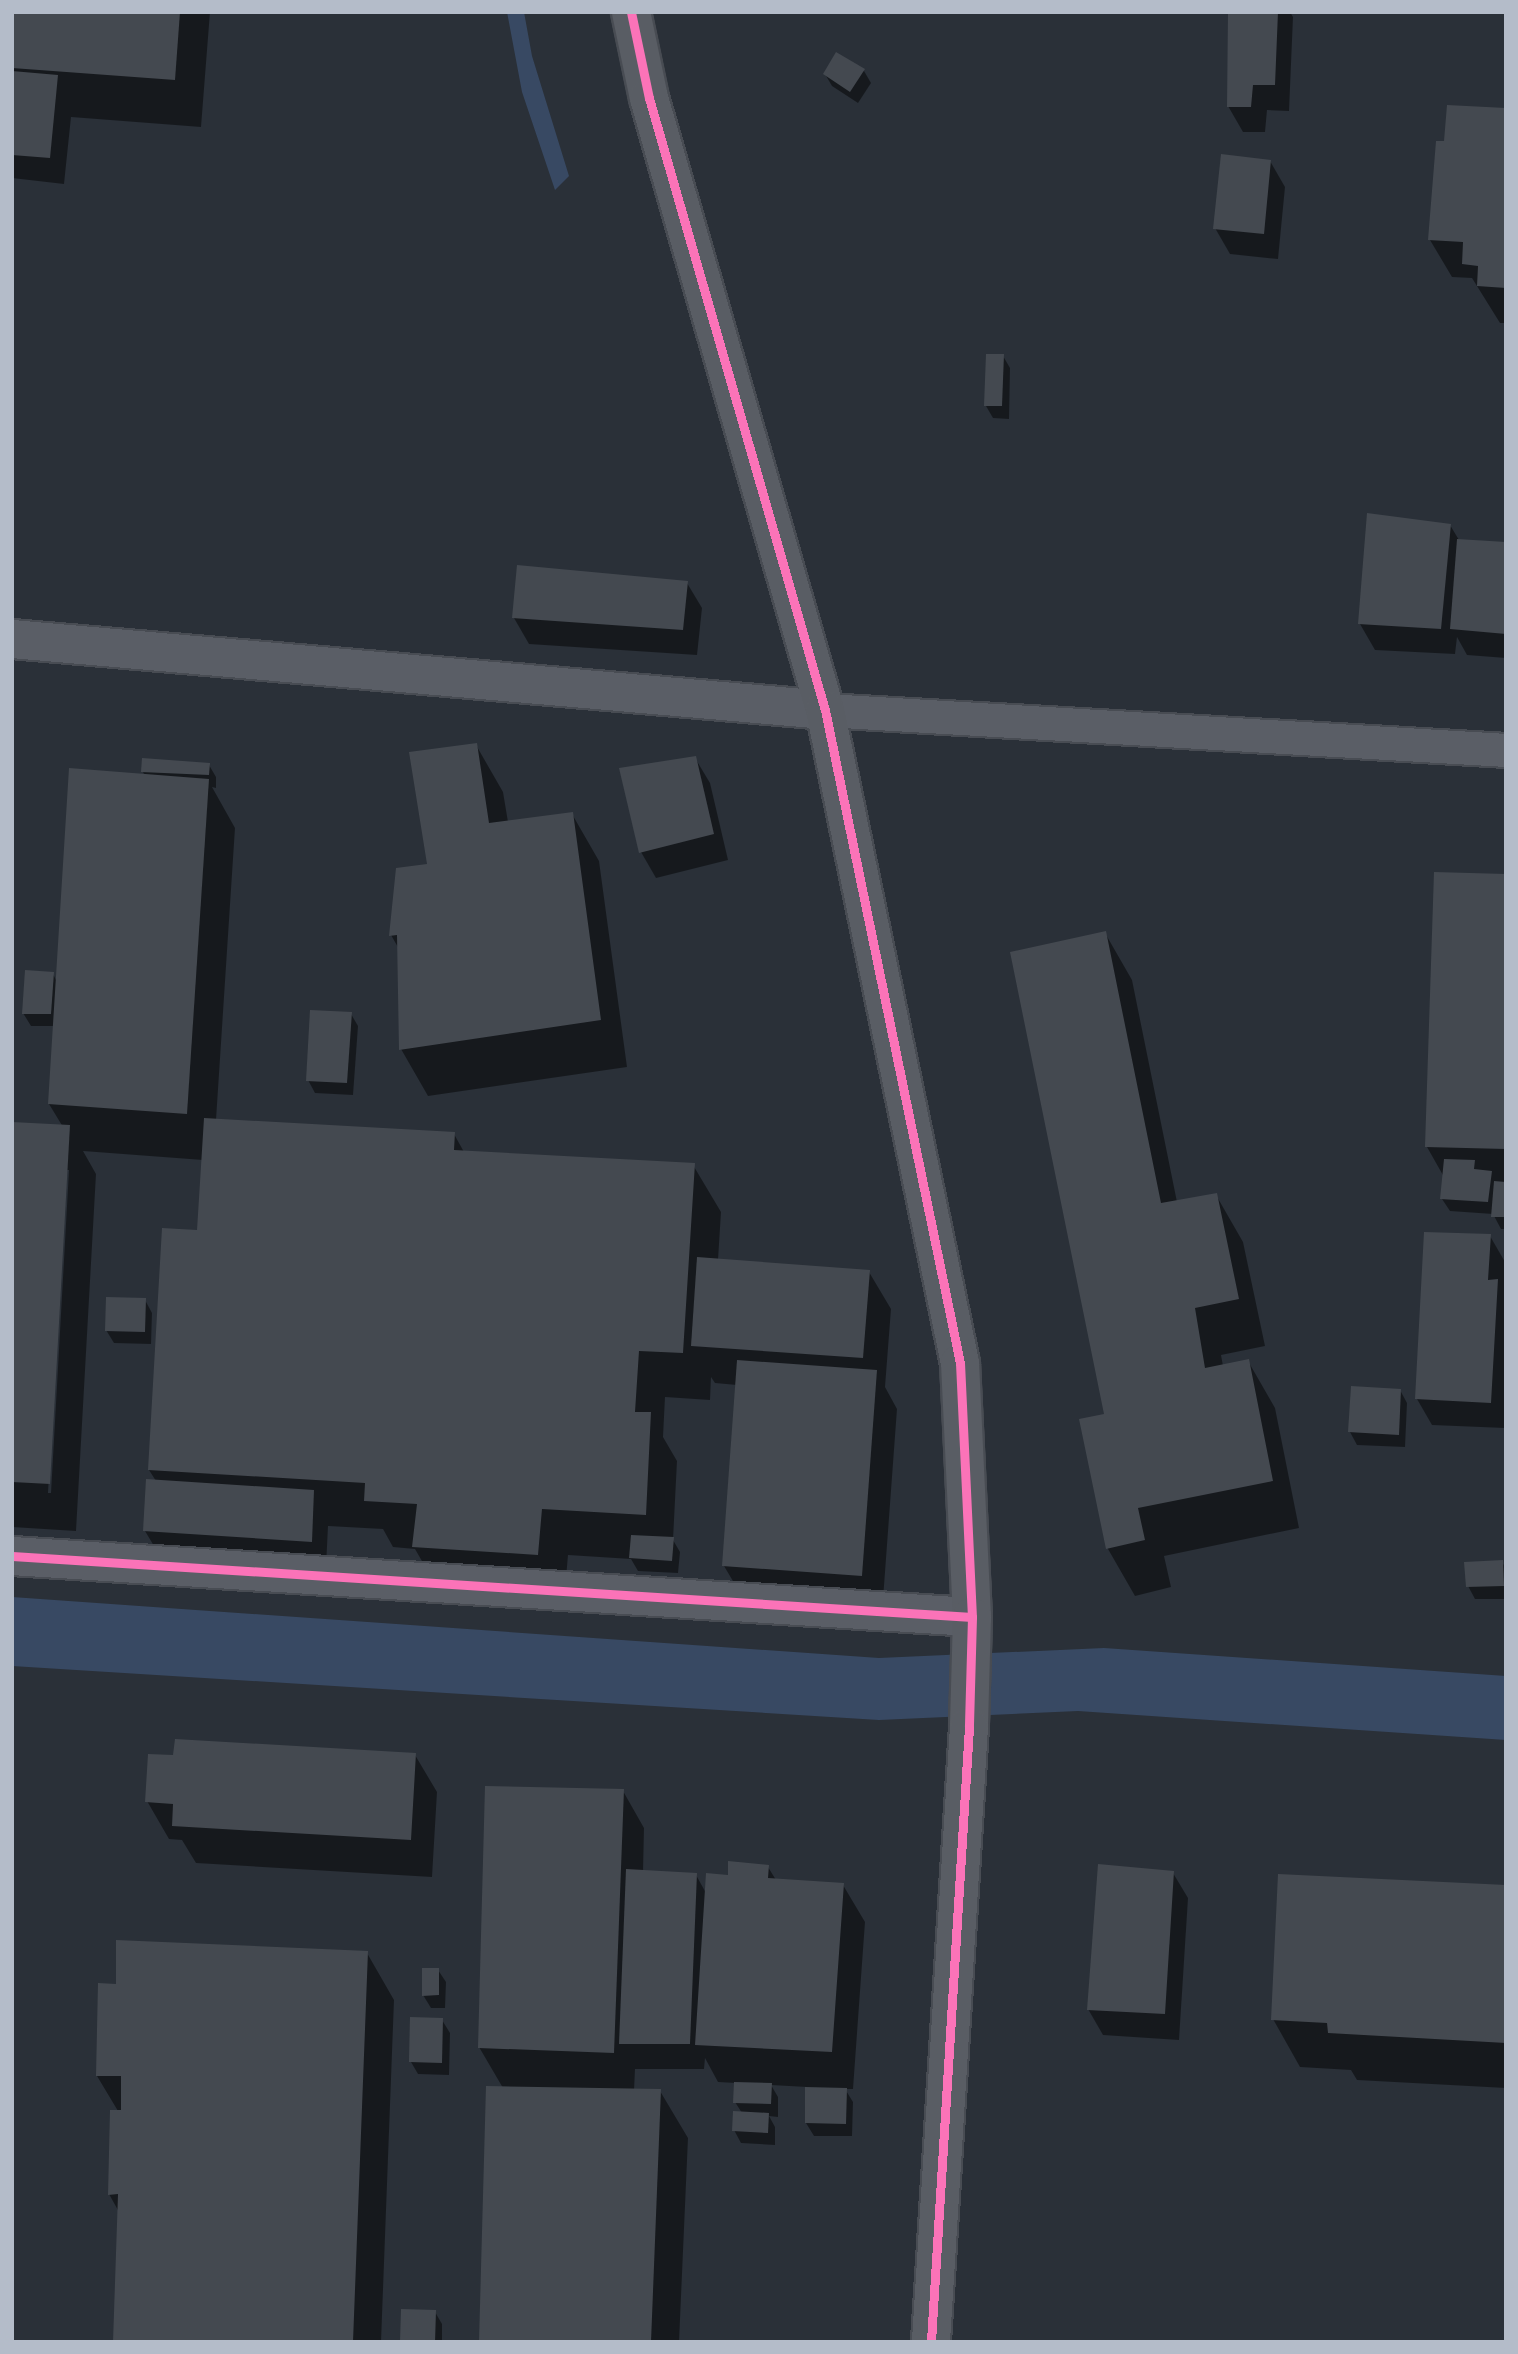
<!DOCTYPE html>
<html>
<head>
<meta charset="utf-8">
<style>
	body { margin:0 }
	#map { position:relative; width:1518px; height:2354px; overflow:hidden; background:#2a3038; font-family:Lato,sans-serif }
	div>[style] { position:absolute }
	.water>* { inset:0; background:#384963 }
	.shadow>* { inset:0; background:#0007 }
	.building>* { inset:0; background:#444950 }
	.roads { filter:drop-shadow(2px 0 #484c53) drop-shadow(-2px 0 #484c53) drop-shadow(0 2px #484c53) drop-shadow(0 -2px #484c53) }
	.lane>* { height:33px; margin:-16.5px; padding:0 16.5px; transform-origin:16.5px; border-radius:16.5px; background:#5a5e66 }
	.street>* { height:38px; margin:-19px; padding:0 19px; transform-origin:19px; border-radius:19px; background:#5a5e66 }
	.secondary>* { height:38px; margin:-19px; padding:0 19px; transform-origin:19px; border-radius:19px; background:#595d64 }
	.cycleway>* { height:9px; margin:-4.5px; padding:0 4.5px; transform-origin:4.5px; border-radius:4.5px; background:#fb73b8 }
	span { translate:-50% -50%; white-space:nowrap; text-align:center; line-height:1.15; -webkit-text-stroke:7px #1d2633; paint-order:stroke }
	.frame { position:absolute; inset:0; border:14px solid #b4bcc9; pointer-events:none }
</style>
</head>
<body>
<div id="map">
	<div class="water">
		<i style="clip-path:polygon(507px 12px,524px 12px,532px 56px,569px 176px,555px 190px,522px 92px)"></i>
		<i style="clip-path:polygon(12px 1597px,879px 1658px,1104px 1648px,1506px 1676px,1506px 1740px,1078px 1711px,879px 1720px,12px 1666px)"></i>
	</div>
	<div class="shadow">
		<i style="clip-path:polygon(12px 12px,210px 12px,201px 127px,71px 117px,64px 184px,12px 178px)"></i>
		<i style="clip-path:polygon(1229px 12px,1290px 12px,1293px 17px,1289px 111px,1267px 110px,1265px 132px,1243px 132px,1228px 106px)"></i>
		<i style="clip-path:polygon(864px 71px,871px 83px,858px 103px,832px 86px,825px 74px)"></i>
		<i style="clip-path:polygon(1506px 110px,1506px 323px,1500px 323px,1472px 278px,1452px 277px,1430px 240px,1445px 143px)"></i>
		<i style="clip-path:polygon(1270px 161px,1285px 187px,1278px 259px,1230px 254px,1215px 228px)"></i>
		<i style="clip-path:polygon(1003px 356px,1010px 368px,1009px 419px,993px 418px,986px 406px)"></i>
		<i style="clip-path:polygon(1450px 525px,1459px 540px,1506px 544px,1506px 658px,1467px 655px,1457px 637px,1455px 654px,1375px 650px,1360px 624px)"></i>
		<i style="clip-path:polygon(687px 583px,702px 608px,697px 655px,529px 644px,514px 618px)"></i>
		<i style="clip-path:polygon(476px 745px,503px 792px,508px 822px,572px 814px,599px 861px,627px 1067px,428px 1096px,401px 1049px,399px 949px,391px 935px,429px 866px)"></i>
		<i style="clip-path:polygon(695px 758px,710px 783px,728px 860px,656px 878px,641px 852px)"></i>
		<i style="clip-path:polygon(evenodd,209px 765px,216px 777px,216px 788px,212px 787px,235px 828px,216px 1120px,454px 1134px,464px 1152px,693px 1165px,721px 1212px,718px 1260px,869px 1272px,891px 1309px,885px 1387px,897px 1409px,882px 1613px,746px 1603px,724px 1566px,737px 1385px,715px 1383px,711px 1377px,710px 1400px,665px 1397px,663px 1437px,677px 1461px,673px 1540px,680px 1552px,678px 1573px,638px 1571px,631px 1559px,568px 1555px,564px 1602px,441px 1594px,415px 1549px,393px 1547px,383px 1529px,328px 1526px,326px 1567px,160px 1556px,145px 1531px,156px 1481px,149px 1470px,199px 1232px,203px 1160px,83px 1151px,96px 1174px,76px 1531px,12px 1527px,12px 1124px,63px 1127px,49px 1104px,54px 1026px,31px 1026px,23px 1013px,53px 974px,57px 982px,145px 776px,143px 772px,209px 765px,66px 1170px,69px 1170px,51px 1493px,48px 1493px,66px 1170px)"></i>
		<i style="clip-path:polygon(1506px 876px,1506px 1229px,1501px 1229px,1493px 1214px,1450px 1211px,1442px 1199px,1444px 1177px,1427px 1147px)"></i>
		<i style="clip-path:polygon(1105px 933px,1132px 980px,1177px 1202px,1216px 1195px,1243px 1242px,1265px 1346px,1221px 1355px,1223px 1366px,1248px 1361px,1275px 1408px,1299px 1528px,1164px 1556px,1171px 1587px,1135px 1596px,1108px 1549px,1081px 1420px,1106px 1416px)"></i>
		<i style="clip-path:polygon(351px 1014px,358px 1026px,353px 1095px,315px 1093px,308px 1080px)"></i>
		<i style="clip-path:polygon(1490px 1236px,1505px 1262px,1505px 1428px,1432px 1425px,1417px 1399px)"></i>
		<i style="clip-path:polygon(145px 1300px,152px 1313px,151px 1344px,114px 1343px,106px 1330px)"></i>
		<i style="clip-path:polygon(1400px 1390px,1407px 1403px,1405px 1447px,1357px 1445px,1350px 1432px)"></i>
		<i style="clip-path:polygon(1502px 1562px,1506px 1569px,1506px 1599px,1475px 1599px,1468px 1586px)"></i>
		<i style="clip-path:polygon(415px 1755px,437px 1792px,432px 1877px,196px 1863px,182px 1840px,169px 1839px,147px 1801px)"></i>
		<i style="clip-path:polygon(623px 1791px,644px 1828px,643px 1872px,696px 1875px,706px 1893px,729px 1876px,768px 1867px,776px 1880px,843px 1885px,865px 1922px,853px 2089px,845px 2089px,853px 2102px,852px 2136px,814px 2136px,806px 2123px,807px 2087px,771px 2085px,778px 2097px,778px 2117px,769px 2116px,775px 2127px,775px 2145px,741px 2143px,734px 2130px,742px 2113px,735px 2102px,736px 2083px,718px 2082px,705px 2058px,704px 2069px,635px 2069px,634px 2091px,660px 2091px,688px 2138px,679px 2342px,481px 2342px,503px 2088px,479px 2047px)"></i>
		<i style="clip-path:polygon(1173px 1873px,1188px 1898px,1179px 2040px,1103px 2035px,1088px 2009px)"></i>
		<i style="clip-path:polygon(1506px 1887px,1506px 2088px,1357px 2080px,1351px 2070px,1300px 2067px,1273px 2019px)"></i>
		<i style="clip-path:polygon(367px 1953px,394px 2000px,381px 2342px,115px 2342px,119px 2212px,109px 2194px,118px 2111px,97px 2076px,117px 1986px)"></i>
		<i style="clip-path:polygon(438px 1970px,446px 1982px,445px 2008px,431px 2008px,423px 1995px)"></i>
		<i style="clip-path:polygon(442px 2020px,450px 2033px,449px 2075px,418px 2074px,411px 2062px)"></i>
		<i style="clip-path:polygon(435px 2312px,442px 2324px,442px 2342px,401px 2342px)"></i>
	</div>
	<div class="building">
		<i style="clip-path:polygon(12px 12px,180px 12px,175px 80px,12px 68px)"></i>
		<i style="clip-path:polygon(1228px 12px,1278px 12px,1275px 85px,1253px 85px,1251px 107px,1227px 107px)"></i>
		<i style="clip-path:polygon(836px 52px,865px 69px,850px 92px,823px 74px)"></i>
		<i style="clip-path:polygon(12px 71px,58px 75px,50px 158px,12px 155px)"></i>
		<i style="clip-path:polygon(1447px 105px,1506px 108px,1506px 288px,1477px 286px,1478px 266px,1462px 264px,1463px 242px,1428px 240px,1436px 141px,1444px 141px)"></i>
		<i style="clip-path:polygon(1221px 154px,1271px 160px,1264px 234px,1213px 229px)"></i>
		<i style="clip-path:polygon(986px 354px,1004px 354px,1002px 406px,984px 406px)"></i>
		<i style="clip-path:polygon(1367px 513px,1451px 524px,1441px 629px,1358px 624px)"></i>
		<i style="clip-path:polygon(1457px 539px,1506px 542px,1506px 634px,1450px 629px)"></i>
		<i style="clip-path:polygon(517px 565px,688px 581px,683px 630px,512px 618px)"></i>
		<i style="clip-path:polygon(477px 743px,489px 823px,573px 812px,601px 1020px,399px 1050px,397px 935px,389px 936px,396px 868px,427px 864px,409px 752px)"></i>
		<i style="clip-path:polygon(696px 756px,714px 834px,639px 853px,619px 768px)"></i>
		<i style="clip-path:polygon(142px 758px,210px 763px,209px 775px,141px 772px)"></i>
		<i style="clip-path:polygon(69px 768px,209px 779px,187px 1114px,48px 1104px)"></i>
		<i style="clip-path:polygon(1434px 872px,1506px 874px,1506px 1149px,1425px 1147px)"></i>
		<i style="clip-path:polygon(1106px 931px,1161px 1203px,1217px 1193px,1239px 1299px,1195px 1308px,1205px 1368px,1249px 1359px,1273px 1481px,1138px 1508px,1145px 1540px,1106px 1549px,1079px 1419px,1104px 1414px,1010px 952px)"></i>
		<i style="clip-path:polygon(25px 970px,54px 972px,51px 1014px,22px 1014px)"></i>
		<i style="clip-path:polygon(310px 1010px,352px 1012px,347px 1083px,306px 1081px)"></i>
		<i style="clip-path:polygon(204px 1118px,455px 1132px,454px 1150px,695px 1163px,683px 1353px,639px 1351px,635px 1412px,651px 1412px,646px 1515px,542px 1509px,538px 1555px,412px 1547px,417px 1504px,364px 1501px,365px 1483px,148px 1470px,162px 1228px,197px 1230px)"></i>
		<i style="clip-path:polygon(12px 1122px,70px 1125px,50px 1484px,12px 1482px)"></i>
		<i style="clip-path:polygon(1444px 1159px,1475px 1160px,1474px 1169px,1492px 1171px,1488px 1202px,1440px 1199px)"></i>
		<i style="clip-path:polygon(1494px 1181px,1506px 1182px,1506px 1217px,1491px 1217px)"></i>
		<i style="clip-path:polygon(1424px 1232px,1491px 1234px,1488px 1280px,1498px 1279px,1491px 1403px,1415px 1399px)"></i>
		<i style="clip-path:polygon(697px 1257px,870px 1270px,863px 1358px,691px 1346px)"></i>
		<i style="clip-path:polygon(106px 1297px,146px 1298px,145px 1332px,105px 1331px)"></i>
		<i style="clip-path:polygon(737px 1360px,877px 1370px,862px 1576px,722px 1566px)"></i>
		<i style="clip-path:polygon(1351px 1386px,1401px 1389px,1399px 1435px,1348px 1432px)"></i>
		<i style="clip-path:polygon(146px 1479px,314px 1490px,312px 1542px,143px 1531px)"></i>
		<i style="clip-path:polygon(631px 1535px,674px 1537px,672px 1561px,629px 1558px)"></i>
		<i style="clip-path:polygon(1503px 1560px,1504px 1586px,1466px 1587px,1464px 1562px)"></i>
		<i style="clip-path:polygon(175px 1739px,416px 1753px,411px 1840px,172px 1826px,173px 1804px,145px 1802px,148px 1754px,173px 1755px)"></i>
		<i style="clip-path:polygon(485px 1786px,624px 1789px,614px 2053px,478px 2048px)"></i>
		<i style="clip-path:polygon(728px 1861px,769px 1865px,768px 1878px,844px 1883px,832px 2052px,695px 2045px,706px 1873px,728px 1875px)"></i>
		<i style="clip-path:polygon(1098px 1864px,1174px 1871px,1165px 2014px,1087px 2010px)"></i>
		<i style="clip-path:polygon(626px 1869px,697px 1873px,690px 2044px,619px 2044px)"></i>
		<i style="clip-path:polygon(1278px 1874px,1506px 1885px,1506px 2043px,1328px 2033px,1327px 2023px,1271px 2020px)"></i>
		<i style="clip-path:polygon(116px 1940px,368px 1951px,353px 2342px,113px 2342px,118px 2194px,108px 2195px,110px 2110px,121px 2110px,121px 2076px,96px 2076px,98px 1983px,116px 1984px)"></i>
		<i style="clip-path:polygon(422px 1968px,439px 1968px,439px 1995px,422px 1996px)"></i>
		<i style="clip-path:polygon(410px 2017px,443px 2018px,442px 2063px,409px 2062px)"></i>
		<i style="clip-path:polygon(734px 2082px,772px 2083px,771px 2104px,733px 2103px)"></i>
		<i style="clip-path:polygon(486px 2086px,661px 2089px,651px 2342px,479px 2342px)"></i>
		<i style="clip-path:polygon(805px 2087px,847px 2088px,846px 2124px,805px 2123px)"></i>
		<i style="clip-path:polygon(733px 2111px,769px 2113px,768px 2133px,732px 2131px)"></i>
		<i style="clip-path:polygon(401px 2309px,436px 2310px,435px 2342px,400px 2342px)"></i>
	</div>
	<div class="roads">
		<div class="lane">
			<i style="left:825px;top:710px;width:682px;rotate:3.36deg"></i>
		</div>
		<div class="street">
			<i style="left:12px;top:639px;width:816px;rotate:4.99deg"></i>
			<i style="left:12px;top:1556px;width:962px;rotate:3.64deg"></i>
		</div>
		<div class="secondary">
			<i style="left:631px;top:12px;width:88px;rotate:78.2deg"></i>
			<i style="left:649px;top:98px;width:637px;rotate:73.96deg"></i>
			<i style="left:825px;top:710px;width:667px;rotate:78.32deg"></i>
			<i style="left:960px;top:1363px;width:254px;rotate:87.3deg"></i>
			<i style="left:972px;top:1617px;width:110px;rotate:91.6deg"></i>
			<i style="left:969px;top:1727px;width:616px;rotate:93.54deg"></i>
		</div>
	</div>
	<div class="cycleway">
		<i style="left:631px;top:12px;width:88px;rotate:78.2deg"></i>
		<i style="left:649px;top:98px;width:637px;rotate:73.96deg"></i>
		<i style="left:825px;top:710px;width:667px;rotate:78.32deg"></i>
		<i style="left:960px;top:1363px;width:254px;rotate:87.3deg"></i>
		<i style="left:972px;top:1617px;width:110px;rotate:91.6deg"></i>
		<i style="left:969px;top:1727px;width:616px;rotate:93.54deg"></i>
		<i style="left:12px;top:1556px;width:962px;rotate:3.64deg"></i>
	</div>
	<div class="frame"></div>
</div>
</body>
</html>
